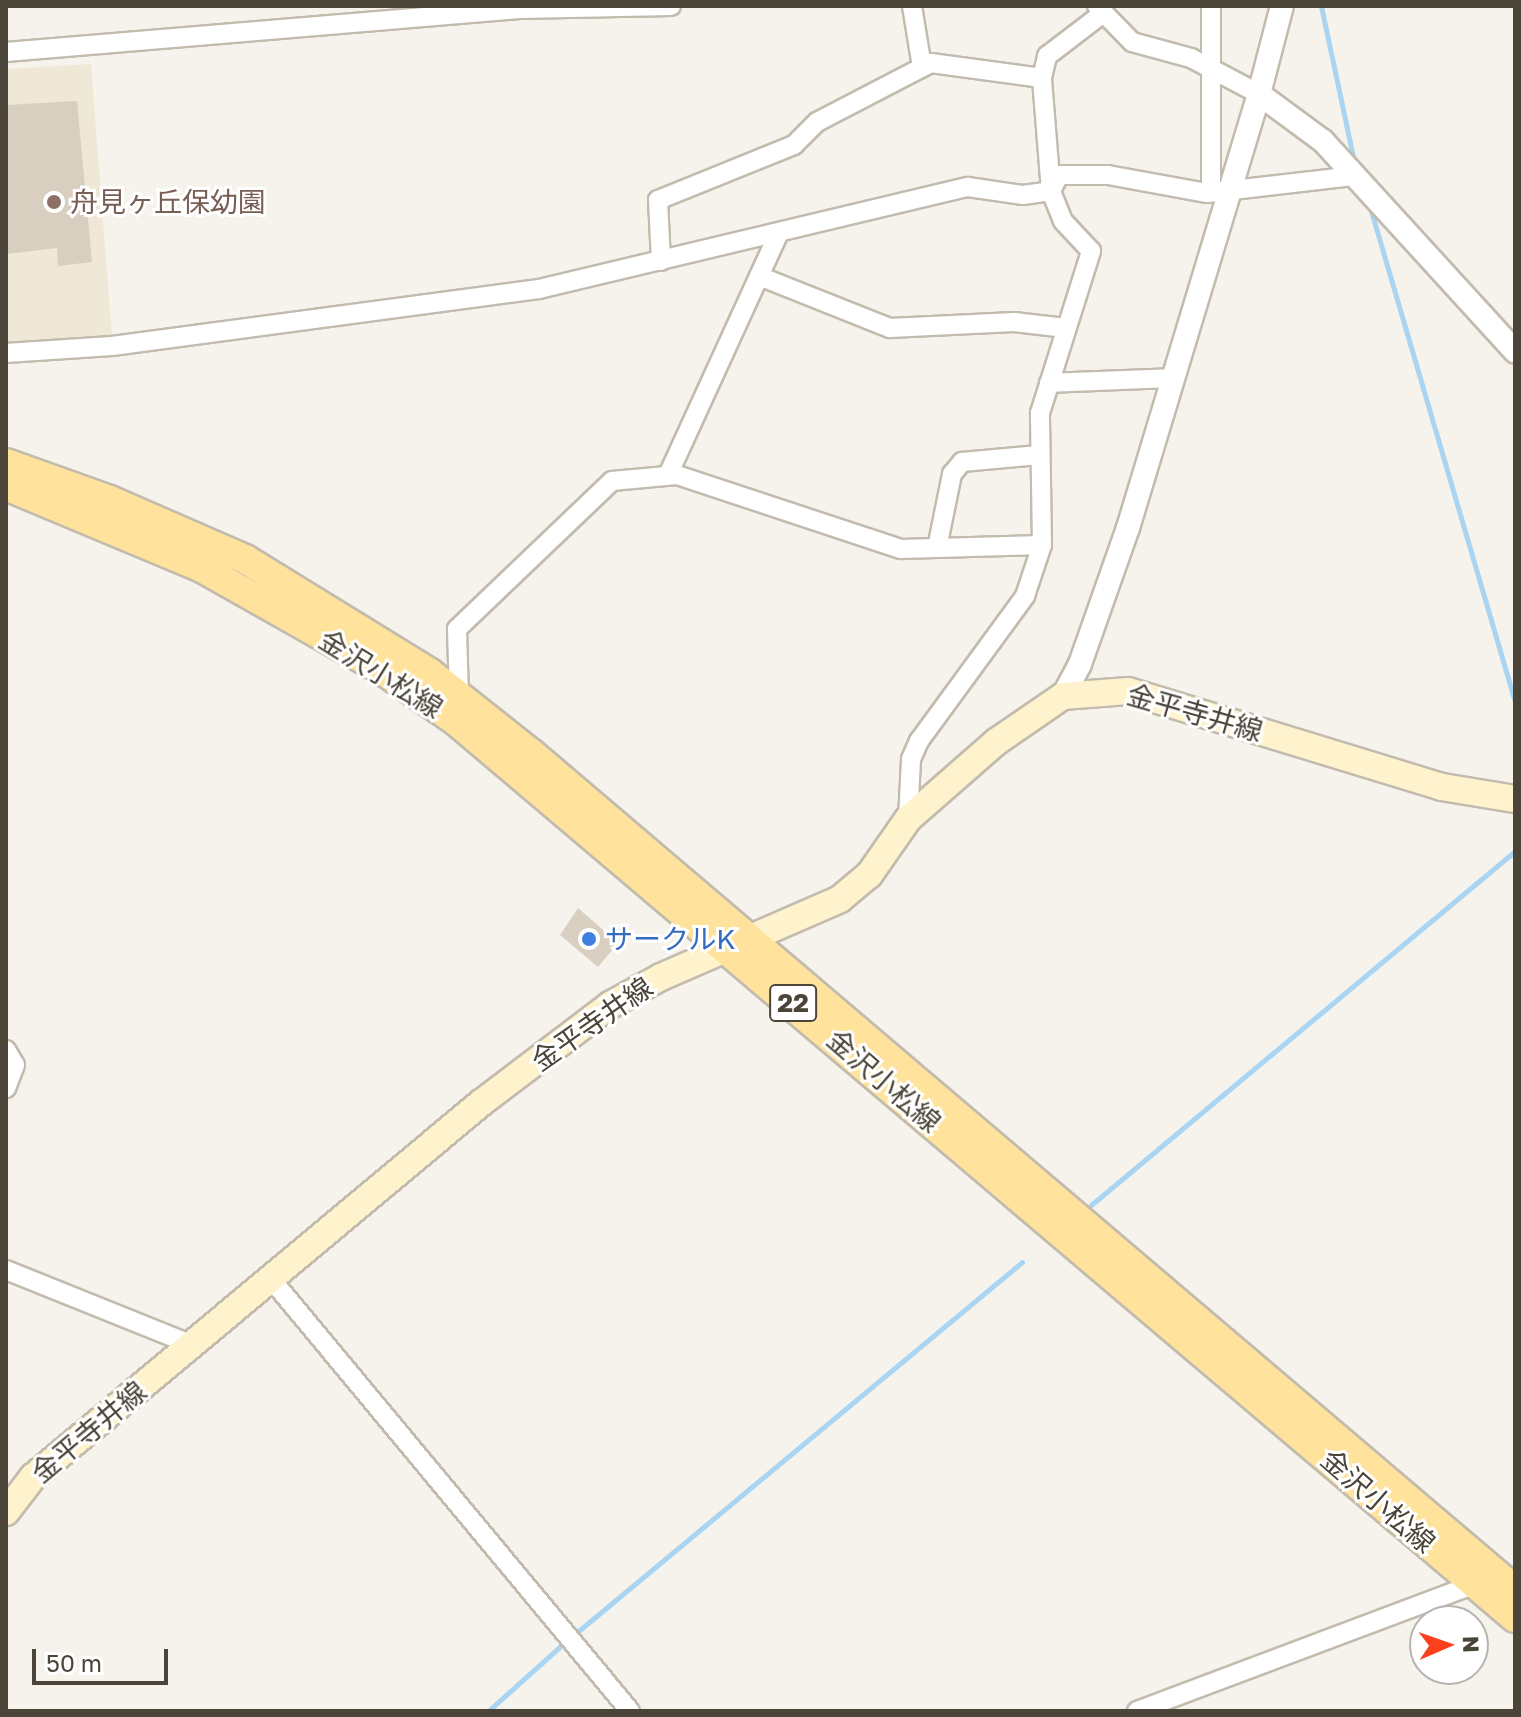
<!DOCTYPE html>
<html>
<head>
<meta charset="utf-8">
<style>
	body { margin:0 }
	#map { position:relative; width:1521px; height:1717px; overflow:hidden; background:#f6f3ec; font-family:"Golos Text","Noto Sans JP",sans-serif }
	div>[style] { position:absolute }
	.education>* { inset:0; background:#efe8d6 }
	.stream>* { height:5px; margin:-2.5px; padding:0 2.5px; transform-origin:2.5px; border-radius:2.5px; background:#a9d4f2 }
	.building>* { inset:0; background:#d8cfc1 }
	.roads { filter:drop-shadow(2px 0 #c2bbae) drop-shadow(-2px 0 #c2bbae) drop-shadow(0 2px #c2bbae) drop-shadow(0 -2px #c2bbae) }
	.minor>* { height:18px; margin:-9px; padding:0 9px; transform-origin:9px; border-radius:9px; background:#fff }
	.tertiary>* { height:22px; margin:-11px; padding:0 11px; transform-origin:11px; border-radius:11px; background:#fff }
	.secondary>* { height:26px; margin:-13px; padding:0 13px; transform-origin:13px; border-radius:13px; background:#fff3cd }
	.primary>* { height:28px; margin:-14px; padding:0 14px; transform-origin:14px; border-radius:14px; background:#ffe39c }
	.dots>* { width:22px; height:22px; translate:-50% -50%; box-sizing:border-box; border:4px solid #fff; border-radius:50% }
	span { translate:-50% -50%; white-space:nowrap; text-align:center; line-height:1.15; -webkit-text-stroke:6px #fff; paint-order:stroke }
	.shield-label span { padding:2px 6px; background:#fff; border:2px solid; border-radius:6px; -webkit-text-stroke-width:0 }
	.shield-label { font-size:26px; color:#4b4439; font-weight:700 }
	.education-label { font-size:28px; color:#785e54 }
	.left { translate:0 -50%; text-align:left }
	.street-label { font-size:28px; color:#4b4439 }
	.shop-label { font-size:28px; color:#366cbe }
	.frame { position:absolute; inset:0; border:8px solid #4b4439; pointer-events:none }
	.north { position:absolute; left:1409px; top:1605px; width:80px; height:80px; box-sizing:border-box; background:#fff; border:2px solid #b7b4b0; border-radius:50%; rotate:88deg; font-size:22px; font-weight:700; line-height:32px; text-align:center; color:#4b4439 }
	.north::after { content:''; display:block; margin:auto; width:28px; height:36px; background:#fc3f1d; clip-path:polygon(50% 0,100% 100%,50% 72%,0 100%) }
	.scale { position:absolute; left:32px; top:1649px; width:136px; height:36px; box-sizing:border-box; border:4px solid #4b4439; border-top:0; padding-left:10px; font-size:24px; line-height:28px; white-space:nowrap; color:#4b4439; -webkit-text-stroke:6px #fff; paint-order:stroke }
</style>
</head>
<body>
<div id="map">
	<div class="education">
		<i style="clip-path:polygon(91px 64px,112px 336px,6px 344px,6px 69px)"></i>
	</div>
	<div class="stream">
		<i style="left:1321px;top:6px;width:153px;rotate:78deg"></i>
		<i style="left:1369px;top:204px;width:519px;rotate:73.66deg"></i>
		<i style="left:1091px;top:1205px;width:552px;rotate:-39.86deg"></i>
		<i style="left:576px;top:1633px;width:580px;rotate:-39.75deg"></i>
		<i style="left:488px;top:1711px;width:101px;rotate:-41.8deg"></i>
	</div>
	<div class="building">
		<i style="clip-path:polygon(77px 101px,92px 262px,58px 266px,57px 248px,6px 254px,6px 105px)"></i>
		<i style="clip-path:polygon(578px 908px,618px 943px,598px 967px,560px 935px)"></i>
	</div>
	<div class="roads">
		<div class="minor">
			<i style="left:912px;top:6px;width:62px;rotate:80.7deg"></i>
			<i style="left:1097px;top:6px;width:50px;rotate:45.8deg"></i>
			<i style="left:1132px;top:42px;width:61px;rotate:15.2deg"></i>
			<i style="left:1191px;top:58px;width:77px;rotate:27.9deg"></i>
			<i style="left:1211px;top:6px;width:186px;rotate:90deg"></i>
			<i style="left:6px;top:52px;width:515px;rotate:-4.79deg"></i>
			<i style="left:519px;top:9px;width:152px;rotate:-1.1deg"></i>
			<i style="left:1051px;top:191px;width:18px;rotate:-63deg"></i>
			<i style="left:1059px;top:175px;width:49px"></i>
			<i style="left:1108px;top:175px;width:101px;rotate:10.3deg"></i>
			<i style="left:1207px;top:193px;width:149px;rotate:-6.6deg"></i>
			<i style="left:661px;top:261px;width:61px;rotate:-92.8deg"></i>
			<i style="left:658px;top:200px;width:147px;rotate:-22deg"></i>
			<i style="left:794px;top:145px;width:33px;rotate:-45deg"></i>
			<i style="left:817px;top:122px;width:128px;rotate:-27.4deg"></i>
			<i style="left:931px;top:63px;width:112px;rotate:7.7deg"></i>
			<i style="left:759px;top:276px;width:141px;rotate:21.7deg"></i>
			<i style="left:890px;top:328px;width:124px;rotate:-2.8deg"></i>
			<i style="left:1014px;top:322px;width:52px;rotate:6.6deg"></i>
			<i style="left:6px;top:353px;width:106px;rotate:-3.8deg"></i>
			<i style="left:112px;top:346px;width:431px;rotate:-7.6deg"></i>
			<i style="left:539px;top:289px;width:441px;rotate:-13.4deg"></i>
			<i style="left:968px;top:187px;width:56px;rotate:8.3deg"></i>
			<i style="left:1023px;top:195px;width:28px;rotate:-8deg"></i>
			<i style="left:1049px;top:383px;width:125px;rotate:-2.3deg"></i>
			<i style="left:668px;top:475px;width:264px;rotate:-65.4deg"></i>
			<i style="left:937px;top:548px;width:76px;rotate:-78.5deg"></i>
			<i style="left:952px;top:474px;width:16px;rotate:-50deg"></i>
			<i style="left:962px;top:462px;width:77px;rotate:-5.2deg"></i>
			<i style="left:459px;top:697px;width:68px;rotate:-91.7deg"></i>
			<i style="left:457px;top:629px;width:214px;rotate:-43.7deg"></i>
			<i style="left:612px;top:481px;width:65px;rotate:-5.3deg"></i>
			<i style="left:677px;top:475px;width:236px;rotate:18.3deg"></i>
			<i style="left:901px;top:549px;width:141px;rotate:-1.6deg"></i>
			<i style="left:908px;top:819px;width:60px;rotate:-87.1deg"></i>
			<i style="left:911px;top:759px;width:20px;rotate:-66deg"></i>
			<i style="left:919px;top:741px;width:180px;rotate:-53.8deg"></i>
			<i style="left:1025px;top:596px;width:54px;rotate:-71.6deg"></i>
			<i style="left:1042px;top:545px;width:132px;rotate:-90.9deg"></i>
			<i style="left:1040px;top:413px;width:170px;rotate:-72.5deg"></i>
			<i style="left:1091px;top:251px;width:41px;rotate:-133deg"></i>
			<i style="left:1063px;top:221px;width:32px;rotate:-112deg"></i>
			<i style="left:1051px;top:191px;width:113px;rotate:-94.6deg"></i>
			<i style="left:1042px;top:78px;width:23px;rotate:-77deg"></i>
			<i style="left:1047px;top:56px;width:69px;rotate:-37.4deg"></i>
			<i style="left:6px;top:1050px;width:17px;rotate:59deg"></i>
			<i style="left:15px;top:1065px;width:25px;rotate:111deg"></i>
			<i style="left:6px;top:1270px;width:201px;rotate:21.9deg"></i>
			<i style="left:272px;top:1280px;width:560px;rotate:50.29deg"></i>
			<i style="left:1137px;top:1711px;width:367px;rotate:-20.6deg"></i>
		</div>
		<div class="tertiary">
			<i style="left:1259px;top:94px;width:91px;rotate:-75.4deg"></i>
			<i style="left:1063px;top:696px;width:36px;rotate:-62deg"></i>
			<i style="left:1080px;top:664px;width:144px;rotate:-70.6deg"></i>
			<i style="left:1128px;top:528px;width:453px;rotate:-73.2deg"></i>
			<i style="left:1259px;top:94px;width:79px;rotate:36.3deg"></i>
			<i style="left:1323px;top:141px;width:285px;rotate:47.6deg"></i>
		</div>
		<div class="secondary">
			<i style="left:6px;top:1512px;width:44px;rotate:-52.4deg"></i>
			<i style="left:33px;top:1477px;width:584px;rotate:-39.86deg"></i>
			<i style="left:481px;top:1103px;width:162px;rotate:-37.2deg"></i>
			<i style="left:610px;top:1005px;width:58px;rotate:-28.8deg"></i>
			<i style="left:661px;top:977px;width:195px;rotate:-23.5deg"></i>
			<i style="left:840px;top:899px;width:38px;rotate:-40deg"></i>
			<i style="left:869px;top:875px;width:68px;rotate:-55.1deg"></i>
			<i style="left:908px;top:819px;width:117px;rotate:-41.2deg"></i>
			<i style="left:996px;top:742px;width:81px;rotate:-34.5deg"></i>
			<i style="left:1063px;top:696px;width:65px;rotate:-4.4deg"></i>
			<i style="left:1128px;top:691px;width:328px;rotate:17deg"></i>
			<i style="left:1442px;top:787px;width:74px;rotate:9.3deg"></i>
		</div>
		<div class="primary">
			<i style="left:6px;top:463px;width:110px;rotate:19.6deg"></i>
			<i style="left:110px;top:500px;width:147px;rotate:23.6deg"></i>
			<i style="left:245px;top:559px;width:217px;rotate:31.6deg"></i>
			<i style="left:430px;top:673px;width:129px;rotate:38.4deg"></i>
			<i style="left:531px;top:753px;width:1292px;rotate:40.38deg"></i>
			<i style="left:6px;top:486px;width:212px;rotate:22.7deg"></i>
			<i style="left:202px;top:568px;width:207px;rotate:29.5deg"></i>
			<i style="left:382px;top:670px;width:91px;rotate:34.7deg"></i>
			<i style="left:457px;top:722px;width:1386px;rotate:40.26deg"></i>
		</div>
	</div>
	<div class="dots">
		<i style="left:54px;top:202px;background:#8d6e63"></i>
		<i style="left:589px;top:939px;background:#3f7fe0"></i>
	</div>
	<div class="shield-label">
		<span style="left:793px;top:1003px">22</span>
	</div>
	<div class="education-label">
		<span class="left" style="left:70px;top:202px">舟見ヶ丘保幼園</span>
	</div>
	<div class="street-label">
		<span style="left:381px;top:674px;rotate:32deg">金沢小松線</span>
		<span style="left:1195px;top:713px;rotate:16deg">金平寺井線</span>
		<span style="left:592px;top:1024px;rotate:-35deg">金平寺井線</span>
		<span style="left:884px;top:1081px;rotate:41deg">金沢小松線</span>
		<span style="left:89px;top:1432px;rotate:-40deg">金平寺井線</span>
		<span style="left:1378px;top:1501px;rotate:41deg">金沢小松線</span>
	</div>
	<div class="shop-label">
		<span class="left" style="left:605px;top:939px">サークルK</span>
	</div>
	<div class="frame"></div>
	<div class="north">N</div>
	<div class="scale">50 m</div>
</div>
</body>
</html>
